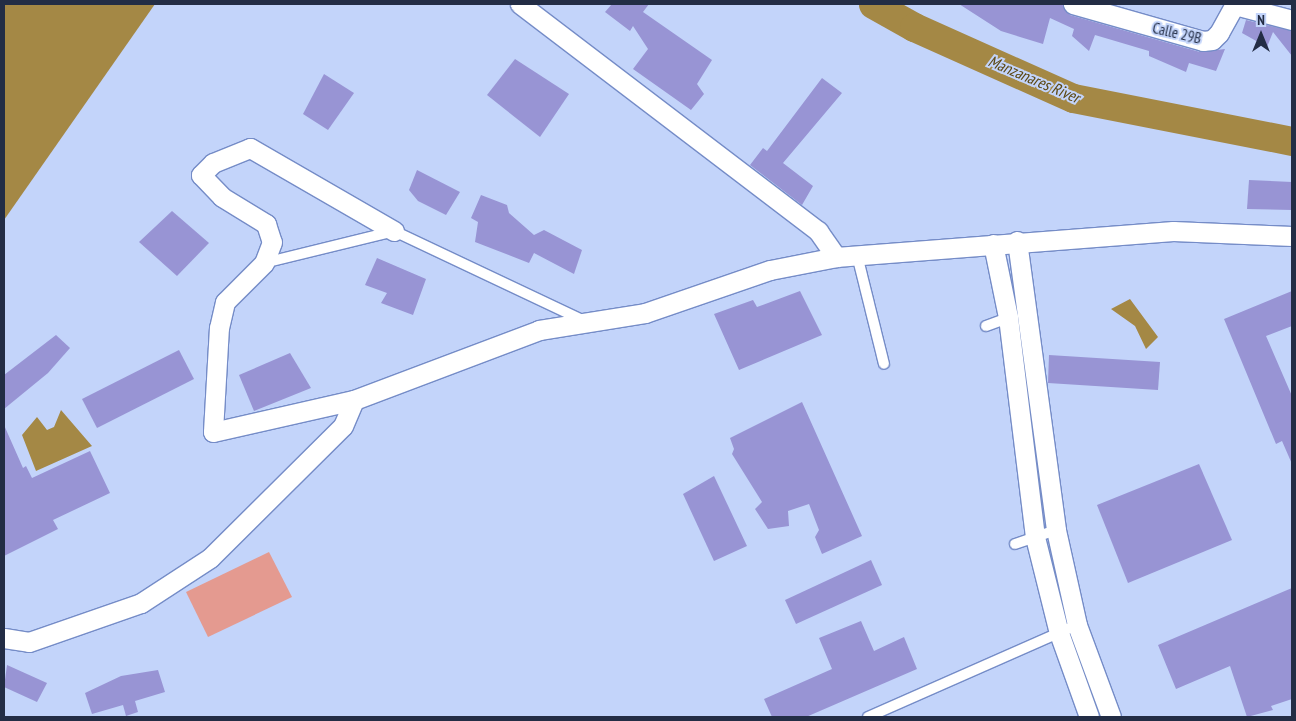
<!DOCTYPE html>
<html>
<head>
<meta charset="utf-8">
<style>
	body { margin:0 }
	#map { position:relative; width:1296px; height:721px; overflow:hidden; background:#c3d4fa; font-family:"PT Sans Narrow",sans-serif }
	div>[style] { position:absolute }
	.green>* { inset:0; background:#e49a90 }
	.water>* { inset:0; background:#a48845 }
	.river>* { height:29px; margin:-14.5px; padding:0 14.5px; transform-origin:14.5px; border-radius:14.5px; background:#a48845 }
	.building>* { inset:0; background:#9894d4 }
	.roads { filter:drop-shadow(1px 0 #758cc7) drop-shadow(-1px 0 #758cc7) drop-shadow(0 1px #758cc7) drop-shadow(0 -1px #758cc7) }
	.service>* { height:10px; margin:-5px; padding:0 5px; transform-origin:5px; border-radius:5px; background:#fff }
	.minor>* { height:19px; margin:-9.5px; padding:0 9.5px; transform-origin:9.5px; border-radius:9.5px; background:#fff }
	span { translate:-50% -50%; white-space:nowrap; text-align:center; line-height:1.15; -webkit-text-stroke:4px #c3d4fa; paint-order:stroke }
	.street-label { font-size:15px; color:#232d45 }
	.water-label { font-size:16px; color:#5c4813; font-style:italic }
	.frame { position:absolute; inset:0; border:5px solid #232d45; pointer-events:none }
	.north { position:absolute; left:1236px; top:10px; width:50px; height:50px; -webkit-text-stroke:4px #c3d4fa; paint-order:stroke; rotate:0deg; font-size:14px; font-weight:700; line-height:20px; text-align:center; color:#232d45 }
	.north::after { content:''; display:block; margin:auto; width:18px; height:22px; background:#232d45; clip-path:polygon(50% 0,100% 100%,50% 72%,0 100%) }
</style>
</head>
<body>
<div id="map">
	<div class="green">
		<i style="clip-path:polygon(269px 552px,292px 597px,208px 637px,186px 592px)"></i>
	</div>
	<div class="water">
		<i style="clip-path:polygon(4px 4px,155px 4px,4px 220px)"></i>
		<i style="clip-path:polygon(1130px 299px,1158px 337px,1146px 349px,1135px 326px,1111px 309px)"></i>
		<i style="clip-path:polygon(61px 410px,92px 446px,36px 471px,22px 435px,37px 417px,47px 430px,54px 427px)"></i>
	</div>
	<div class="river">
		<i style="left:873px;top:4px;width:47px;rotate:29.3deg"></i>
		<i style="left:914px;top:27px;width:174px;rotate:24.1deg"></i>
		<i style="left:1073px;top:98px;width:223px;rotate:11.1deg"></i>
	</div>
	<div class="building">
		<i style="clip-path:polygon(612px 4px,649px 4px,643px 12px,712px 60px,697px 84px,704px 94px,691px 110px,633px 69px,648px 49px,633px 26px,630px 31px,605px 12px)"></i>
		<i style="clip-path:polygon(959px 4px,1062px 4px,1070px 15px,1200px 52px,1225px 49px,1216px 71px,1189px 63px,1186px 72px,1149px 56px,1149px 51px,1095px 35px,1089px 51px,1072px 36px,1074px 29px,1050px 18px,1043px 44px,1001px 31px)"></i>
		<i style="clip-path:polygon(1246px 20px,1292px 31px,1292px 56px,1273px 32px,1267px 47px,1242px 33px)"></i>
		<i style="clip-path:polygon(515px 59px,569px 94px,540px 137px,487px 95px)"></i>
		<i style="clip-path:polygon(324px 74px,354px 93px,328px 130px,303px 114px)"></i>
		<i style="clip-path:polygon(822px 78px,842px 93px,783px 163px,813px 186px,802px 205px,750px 165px,763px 148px,767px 151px)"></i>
		<i style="clip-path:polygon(417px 170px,460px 192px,446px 215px,418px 201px,409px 190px)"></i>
		<i style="clip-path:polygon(1249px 180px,1292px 182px,1292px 210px,1247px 209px)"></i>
		<i style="clip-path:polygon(481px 195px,507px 205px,509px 213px,534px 235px,544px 230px,582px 250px,574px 274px,534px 253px,529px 263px,475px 242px,478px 222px,471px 218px)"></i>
		<i style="clip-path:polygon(172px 211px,209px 243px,177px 276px,139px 242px)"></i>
		<i style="clip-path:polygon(377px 258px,426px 279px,413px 315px,381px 303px,387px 293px,365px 285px)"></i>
		<i style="clip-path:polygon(800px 291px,822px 335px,739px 370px,714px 314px,753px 300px,757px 307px)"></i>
		<i style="clip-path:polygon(1292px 291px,1292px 326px,1266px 336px,1292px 396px,1292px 464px,1282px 441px,1276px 444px,1224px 319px)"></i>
		<i style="clip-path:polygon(56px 335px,70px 348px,48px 373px,4px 409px,4px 375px)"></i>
		<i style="clip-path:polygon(179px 350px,194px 379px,97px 428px,82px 399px)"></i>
		<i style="clip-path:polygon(290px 353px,311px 388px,254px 411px,239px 375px)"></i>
		<i style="clip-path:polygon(1049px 355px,1160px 362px,1158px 390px,1048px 383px)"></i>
		<i style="clip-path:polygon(802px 402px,862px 536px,822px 554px,815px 537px,819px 530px,809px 504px,788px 511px,789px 526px,768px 529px,755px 509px,762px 502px,732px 454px,734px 449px,730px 438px)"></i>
		<i style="clip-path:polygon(4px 425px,23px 468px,26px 466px,32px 478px,90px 451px,110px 493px,53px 520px,58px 529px,4px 556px)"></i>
		<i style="clip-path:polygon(1199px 464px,1232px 540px,1128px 583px,1097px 505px)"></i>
		<i style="clip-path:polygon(714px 476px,747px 546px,714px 561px,683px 494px)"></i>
		<i style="clip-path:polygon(871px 560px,882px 585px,796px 624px,785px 600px)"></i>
		<i style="clip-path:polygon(1292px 588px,1292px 699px,1271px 706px,1273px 710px,1247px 717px,1230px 666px,1176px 689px,1158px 645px)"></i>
		<i style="clip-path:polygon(861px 621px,874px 651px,904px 637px,917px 669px,806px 717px,772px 717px,764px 699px,832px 669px,819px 638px)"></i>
		<i style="clip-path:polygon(7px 665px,47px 683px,37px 702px,4px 687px)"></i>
		<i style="clip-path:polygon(158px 670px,165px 692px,135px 701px,138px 712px,126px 716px,123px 705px,92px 714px,85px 693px,121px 676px)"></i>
	</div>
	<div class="roads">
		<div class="service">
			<i style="left:857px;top:255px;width:112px;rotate:76.1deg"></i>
			<i style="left:264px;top:263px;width:134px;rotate:-13.8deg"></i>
			<i style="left:394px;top:231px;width:210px;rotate:25.3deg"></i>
			<i style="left:986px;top:326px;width:27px;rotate:-20deg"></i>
			<i style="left:1015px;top:544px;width:43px;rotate:-18.9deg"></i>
			<i style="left:868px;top:717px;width:228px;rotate:-23.8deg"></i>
		</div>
		<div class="minor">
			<i style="left:520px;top:4px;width:375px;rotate:37.3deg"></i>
			<i style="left:818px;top:231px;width:32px;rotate:55deg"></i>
			<i style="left:1073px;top:4px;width:135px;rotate:15.9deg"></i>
			<i style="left:1203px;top:41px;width:9px;rotate:-6deg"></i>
			<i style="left:1212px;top:40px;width:10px;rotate:-45deg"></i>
			<i style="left:1219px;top:33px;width:33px;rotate:-61deg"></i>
			<i style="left:1235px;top:5px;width:59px;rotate:14.7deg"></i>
			<i style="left:394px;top:231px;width:166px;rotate:-150deg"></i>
			<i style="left:250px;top:148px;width:40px;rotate:158deg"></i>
			<i style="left:213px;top:163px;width:17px;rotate:135deg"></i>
			<i style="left:201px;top:175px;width:30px;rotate:46deg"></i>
			<i style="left:222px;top:197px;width:52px;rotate:31.5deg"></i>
			<i style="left:266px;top:224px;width:19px;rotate:72deg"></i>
			<i style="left:272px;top:242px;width:22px;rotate:111deg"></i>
			<i style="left:264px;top:263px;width:55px;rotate:135deg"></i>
			<i style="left:225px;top:302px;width:26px;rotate:103deg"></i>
			<i style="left:219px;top:327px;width:105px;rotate:93.3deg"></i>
			<i style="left:213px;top:432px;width:145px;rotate:-12.8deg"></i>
			<i style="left:354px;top:400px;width:198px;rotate:-20.7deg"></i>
			<i style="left:539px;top:330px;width:107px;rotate:-9.1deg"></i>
			<i style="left:645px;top:313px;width:132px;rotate:-19deg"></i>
			<i style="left:770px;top:270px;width:67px;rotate:-11.1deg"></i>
			<i style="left:836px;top:257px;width:338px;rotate:-4.4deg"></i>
			<i style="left:1173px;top:231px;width:119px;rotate:2.4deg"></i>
			<i style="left:1017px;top:241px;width:292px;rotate:82.3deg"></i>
			<i style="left:1056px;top:530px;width:97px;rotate:77.5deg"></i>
			<i style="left:1077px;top:625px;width:98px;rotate:69.7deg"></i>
			<i style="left:993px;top:244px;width:75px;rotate:78.4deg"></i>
			<i style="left:1008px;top:317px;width:222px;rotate:83deg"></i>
			<i style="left:1035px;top:537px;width:99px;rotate:76deg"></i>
			<i style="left:1059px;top:633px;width:89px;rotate:70.3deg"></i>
			<i style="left:4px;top:638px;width:25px;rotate:9deg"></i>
			<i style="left:29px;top:642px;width:119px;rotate:-19.2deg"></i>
			<i style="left:141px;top:603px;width:82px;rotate:-33.1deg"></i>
			<i style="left:210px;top:558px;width:187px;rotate:-44.8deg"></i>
			<i style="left:343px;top:426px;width:28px;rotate:-67deg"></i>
		</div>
	</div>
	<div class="street-label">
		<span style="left:1177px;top:33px;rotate:13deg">Calle 29B</span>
	</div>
	<div class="water-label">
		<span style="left:1034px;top:79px;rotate:23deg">Manzanares River</span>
	</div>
	<div class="frame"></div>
	<div class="north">N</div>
</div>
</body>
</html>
